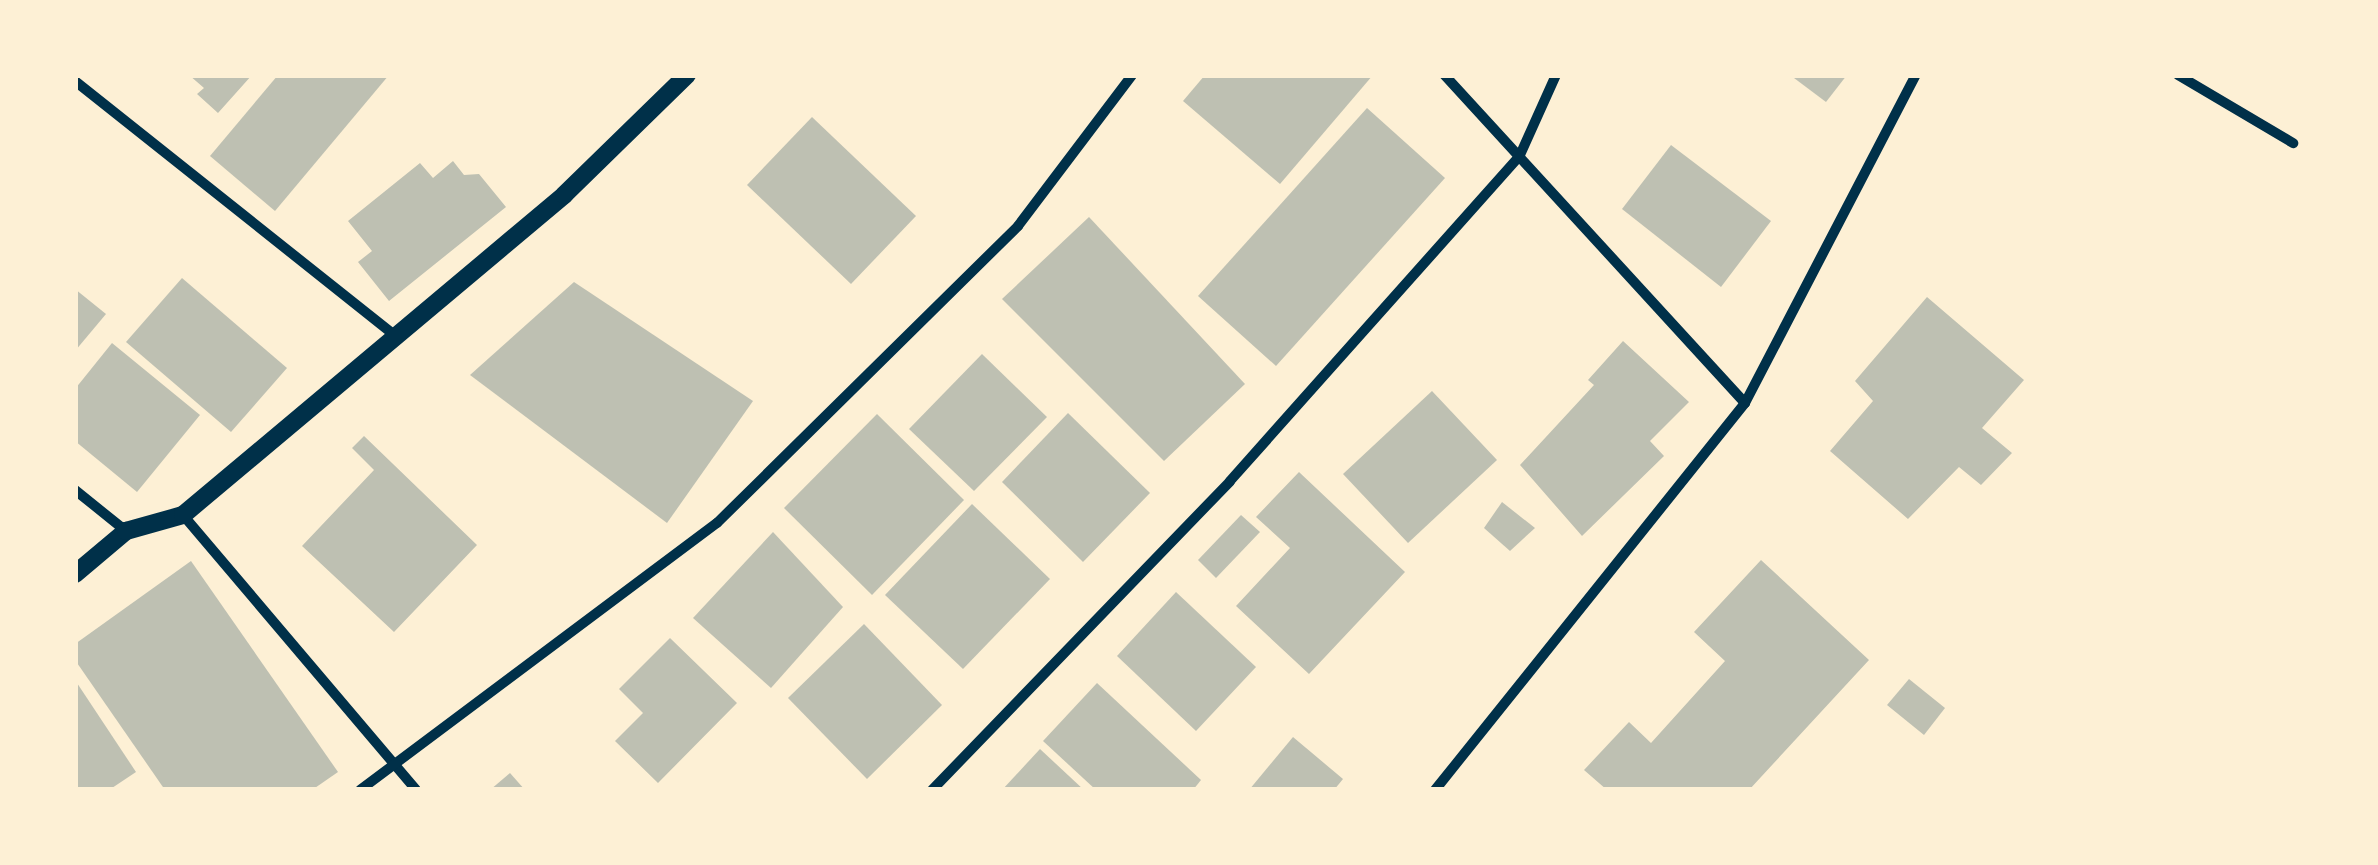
<!DOCTYPE html>
<html>
<head>
<meta charset="utf-8">
<style>
	body { margin:0 }
	#map { position:relative; width:2378px; height:865px; overflow:hidden; background:#fdf0d5; font-family:"Public Sans",sans-serif }
	div>[style] { position:absolute }
	.building>* { inset:0; background:#bec0b2 }
	.minor>* { height:10px; margin:-5px; padding:0 5px; transform-origin:5px; border-radius:5px; background:#003049 }
	.tertiary>* { height:18px; margin:-9px; padding:0 9px; transform-origin:9px; border-radius:9px; background:#003049 }
	span { translate:-50% -50%; white-space:nowrap; text-align:center; line-height:1.15; -webkit-text-stroke:8px #fdf0d5; paint-order:stroke }
	.frame { position:absolute; inset:0; border:78px solid #fdf0d5; pointer-events:none }
</style>
</head>
<body>
<div id="map">
	<div class="building">
		<i style="clip-path:polygon(189px 75px,252px 75px,218px 113px,197px 94px,204px 88px)"></i>
		<i style="clip-path:polygon(278px 75px,389px 75px,275px 211px,210px 156px)"></i>
		<i style="clip-path:polygon(1205px 75px,1373px 75px,1280px 184px,1183px 101px)"></i>
		<i style="clip-path:polygon(1790px 75px,1847px 75px,1826px 102px)"></i>
		<i style="clip-path:polygon(1367px 108px,1445px 178px,1276px 366px,1198px 296px)"></i>
		<i style="clip-path:polygon(812px 117px,916px 216px,851px 284px,747px 185px)"></i>
		<i style="clip-path:polygon(1671px 145px,1771px 221px,1721px 287px,1622px 209px)"></i>
		<i style="clip-path:polygon(453px 161px,464px 175px,479px 174px,506px 207px,389px 301px,358px 262px,372px 251px,348px 221px,420px 163px,433px 178px)"></i>
		<i style="clip-path:polygon(1089px 217px,1245px 384px,1164px 461px,1002px 299px)"></i>
		<i style="clip-path:polygon(182px 278px,287px 368px,231px 432px,126px 342px)"></i>
		<i style="clip-path:polygon(574px 282px,753px 401px,667px 523px,470px 375px)"></i>
		<i style="clip-path:polygon(75px 289px,106px 314px,75px 351px)"></i>
		<i style="clip-path:polygon(1927px 297px,2024px 380px,1982px 428px,2012px 453px,1981px 485px,1959px 467px,1908px 519px,1830px 451px,1873px 401px,1855px 381px)"></i>
		<i style="clip-path:polygon(1623px 341px,1689px 402px,1650px 441px,1664px 456px,1582px 536px,1520px 465px,1594px 385px,1588px 380px)"></i>
		<i style="clip-path:polygon(112px 343px,200px 415px,137px 492px,75px 441px,75px 389px)"></i>
		<i style="clip-path:polygon(982px 354px,1047px 417px,974px 491px,909px 429px)"></i>
		<i style="clip-path:polygon(1432px 391px,1497px 460px,1408px 543px,1343px 474px)"></i>
		<i style="clip-path:polygon(1068px 413px,1150px 493px,1083px 562px,1002px 482px)"></i>
		<i style="clip-path:polygon(877px 414px,964px 500px,872px 595px,784px 508px)"></i>
		<i style="clip-path:polygon(364px 436px,477px 545px,394px 632px,302px 546px,374px 470px,352px 448px)"></i>
		<i style="clip-path:polygon(1299px 472px,1405px 572px,1309px 674px,1236px 606px,1290px 548px,1256px 517px)"></i>
		<i style="clip-path:polygon(1502px 502px,1535px 528px,1510px 551px,1484px 528px)"></i>
		<i style="clip-path:polygon(972px 504px,1050px 579px,963px 669px,885px 595px)"></i>
		<i style="clip-path:polygon(1241px 515px,1260px 532px,1216px 578px,1198px 560px)"></i>
		<i style="clip-path:polygon(773px 532px,843px 607px,771px 688px,693px 618px)"></i>
		<i style="clip-path:polygon(1761px 560px,1869px 660px,1749px 790px,1607px 790px,1584px 770px,1629px 722px,1651px 743px,1725px 661px,1694px 632px)"></i>
		<i style="clip-path:polygon(191px 561px,338px 772px,312px 790px,165px 790px,75px 660px,75px 644px)"></i>
		<i style="clip-path:polygon(1176px 592px,1256px 667px,1196px 731px,1117px 656px)"></i>
		<i style="clip-path:polygon(864px 624px,942px 705px,867px 779px,788px 698px)"></i>
		<i style="clip-path:polygon(670px 638px,737px 703px,658px 783px,615px 741px,643px 713px,619px 689px)"></i>
		<i style="clip-path:polygon(1909px 679px,1945px 708px,1924px 735px,1887px 705px)"></i>
		<i style="clip-path:polygon(75px 680px,136px 772px,109px 790px,75px 790px)"></i>
		<i style="clip-path:polygon(1097px 683px,1201px 780px,1193px 790px,1096px 790px,1043px 741px)"></i>
		<i style="clip-path:polygon(1293px 737px,1343px 779px,1334px 790px,1249px 790px)"></i>
		<i style="clip-path:polygon(1040px 749px,1084px 790px,1002px 790px)"></i>
		<i style="clip-path:polygon(510px 773px,525px 790px,490px 790px)"></i>
	</div>
	<div class="minor">
		<i style="left:2178px;top:75px;width:134px;rotate:30.6deg"></i>
		<i style="left:75px;top:81px;width:406px;rotate:38.5deg"></i>
		<i style="left:1745px;top:403px;width:370px;rotate:-62.5deg"></i>
		<i style="left:75px;top:490px;width:65px;rotate:38.8deg"></i>
		<i style="left:183px;top:515px;width:360px;rotate:49.7deg"></i>
		<i style="left:360px;top:790px;width:446px;rotate:-36.8deg"></i>
		<i style="left:717px;top:523px;width:423px;rotate:-44.6deg"></i>
		<i style="left:1018px;top:226px;width:189px;rotate:-52.9deg"></i>
		<i style="left:932px;top:790px;width:429px;rotate:-46deg"></i>
		<i style="left:1230px;top:481px;width:436px;rotate:-48.3deg"></i>
		<i style="left:1520px;top:155px;width:88px;rotate:-65.8deg"></i>
		<i style="left:1435px;top:790px;width:496px;rotate:-51.3deg"></i>
		<i style="left:1745px;top:403px;width:445px;rotate:-132.5deg"></i>
	</div>
	<div class="tertiary">
		<i style="left:75px;top:574px;width:67px;rotate:-40.1deg"></i>
		<i style="left:126px;top:531px;width:59px;rotate:-15.7deg"></i>
		<i style="left:183px;top:515px;width:498px;rotate:-40deg"></i>
		<i style="left:564px;top:195px;width:172px;rotate:-44.3deg"></i>
	</div>
	<div class="frame"></div>
</div>
</body>
</html>
